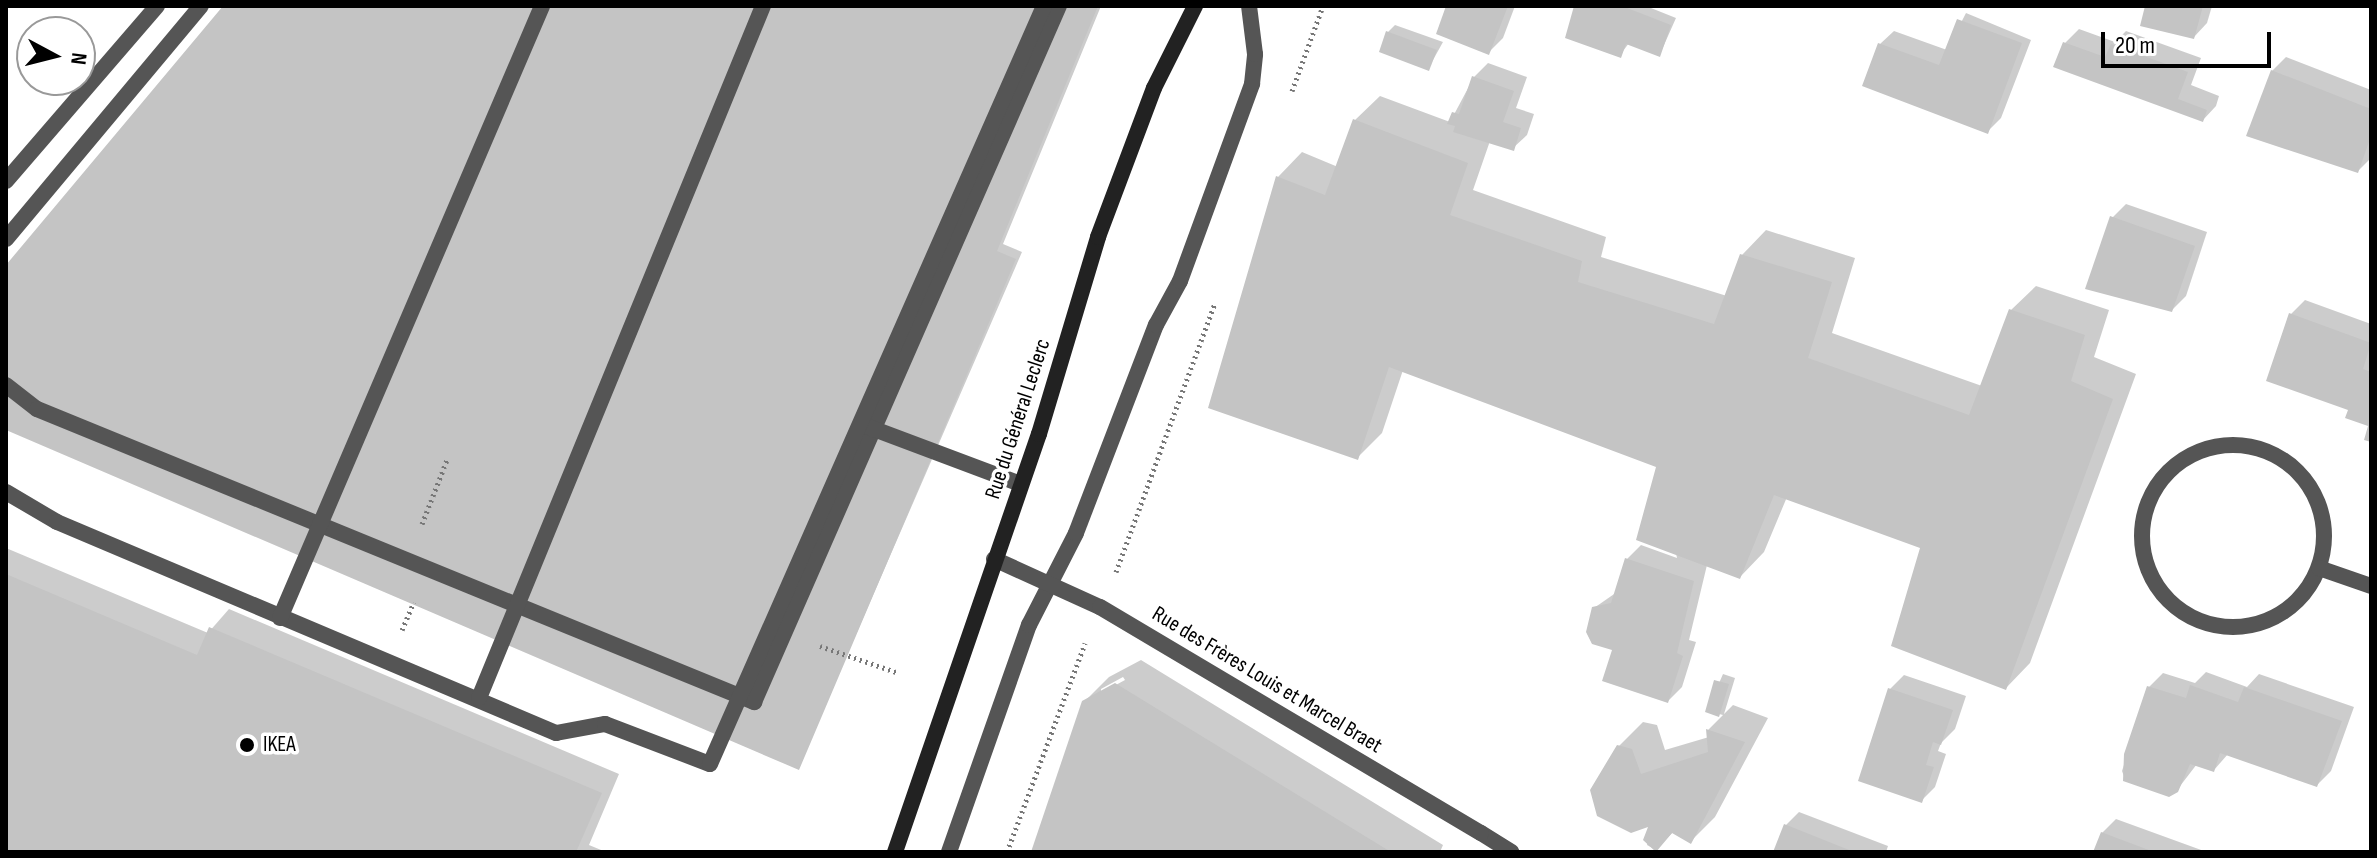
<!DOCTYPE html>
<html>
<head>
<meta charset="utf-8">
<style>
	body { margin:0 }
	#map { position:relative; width:2377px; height:858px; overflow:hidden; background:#fff; font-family:"Sofia Sans Condensed",sans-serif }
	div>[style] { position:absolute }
	.shadow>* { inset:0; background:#0003 }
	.building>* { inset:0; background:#c4c4c4 }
	.path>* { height:5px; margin-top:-2.5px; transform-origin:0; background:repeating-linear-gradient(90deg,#777 0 2px,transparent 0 6px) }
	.service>* { height:16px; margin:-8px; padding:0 8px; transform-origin:8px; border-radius:8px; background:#555 }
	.minor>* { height:16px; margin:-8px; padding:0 8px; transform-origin:8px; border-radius:8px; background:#555 }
	.minor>.ring { margin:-8px; padding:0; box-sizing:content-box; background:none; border:16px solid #555; border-radius:50% }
	.secondary>* { height:16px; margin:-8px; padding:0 8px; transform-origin:8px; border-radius:8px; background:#222 }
	.dots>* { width:22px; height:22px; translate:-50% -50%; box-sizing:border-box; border:4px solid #fff; border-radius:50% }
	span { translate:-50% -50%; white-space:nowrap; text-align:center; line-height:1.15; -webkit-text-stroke:7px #fff; paint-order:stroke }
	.street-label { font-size:22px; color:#000 }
	.poi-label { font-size:22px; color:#000 }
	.left { translate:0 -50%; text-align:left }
	.frame { position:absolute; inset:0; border:8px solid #000; pointer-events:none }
	.north { position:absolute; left:16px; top:16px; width:80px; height:80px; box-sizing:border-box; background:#fff; border:2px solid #999; border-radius:50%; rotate:97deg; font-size:22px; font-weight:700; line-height:32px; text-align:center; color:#000 }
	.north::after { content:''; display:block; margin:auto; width:28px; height:36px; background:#000; clip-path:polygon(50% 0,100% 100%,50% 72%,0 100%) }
	.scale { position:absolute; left:2101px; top:32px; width:170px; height:36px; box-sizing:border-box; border:4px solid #000; border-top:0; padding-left:10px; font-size:24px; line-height:28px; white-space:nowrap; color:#000; -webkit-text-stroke:6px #fff; paint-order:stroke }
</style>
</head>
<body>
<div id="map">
	<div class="shadow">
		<i style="clip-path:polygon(225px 6px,1101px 6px,1003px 244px,1022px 252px,798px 768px,6px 427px,6px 268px)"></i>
		<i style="clip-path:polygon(1448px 6px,1515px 6px,1503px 38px,1489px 52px)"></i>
		<i style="clip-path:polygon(1577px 6px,1646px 6px,1676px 18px,1660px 54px,1629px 43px,1620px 55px)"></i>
		<i style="clip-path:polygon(2147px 6px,2212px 6px,2207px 23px,2194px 37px)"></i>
		<i style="clip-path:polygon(1966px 13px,2031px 40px,2001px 118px,1987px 132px,1880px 44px,1894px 31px,1947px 50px)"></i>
		<i style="clip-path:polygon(1395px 25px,1443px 42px,1428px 69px,1388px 32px)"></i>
		<i style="clip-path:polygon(2079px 29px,2115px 42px,2126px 31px,2201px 58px,2191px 85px,2219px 96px,2216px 106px,2203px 120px,2065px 43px)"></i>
		<i style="clip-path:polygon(2286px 57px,2371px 90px,2371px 158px,2358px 171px,2272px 71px)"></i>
		<i style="clip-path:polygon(1488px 63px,1527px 77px,1516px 108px,1534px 114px,1527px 135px,1513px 148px,1490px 141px,1473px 190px,1606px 237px,1601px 257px,1727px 296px,1742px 255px,1766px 230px,1855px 258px,1832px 333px,1982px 386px,2011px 310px,2036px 286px,2109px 310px,2094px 357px,2136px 374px,2030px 663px,2006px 688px,1922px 547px,1787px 497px,1764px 552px,1740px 577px,1707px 565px,1689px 640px,1696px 642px,1682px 687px,1668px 701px,1615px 649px,1594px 608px,1617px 592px,1627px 559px,1641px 545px,1677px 558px,1659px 466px,1403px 370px,1382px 433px,1358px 457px,1278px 177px,1302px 152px,1338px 167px,1355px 120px,1380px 96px,1450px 122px,1474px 77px)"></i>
		<i style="clip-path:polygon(2126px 204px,2207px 232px,2186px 296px,2172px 310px,2112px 218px)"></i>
		<i style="clip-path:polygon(2305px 300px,2371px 324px,2371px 440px,2371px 425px,2351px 408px,2291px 314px)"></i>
		<i style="clip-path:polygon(6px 548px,208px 633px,229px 609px,619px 774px,589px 845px,606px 852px,6px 852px)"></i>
		<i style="clip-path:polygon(evenodd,1141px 660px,1443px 845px,1440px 852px,1033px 852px,1084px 702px,1109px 677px,1141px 660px,1123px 677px,1125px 680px,1101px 693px,1101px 689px,1123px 677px)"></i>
		<i style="clip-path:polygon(2206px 672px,2247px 687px,2259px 674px,2354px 707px,2331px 771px,2317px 785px,2228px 754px,2214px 770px,2197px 764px,2177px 790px,2125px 779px,2122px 771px,2149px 687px,2163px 673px,2195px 683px)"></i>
		<i style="clip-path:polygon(1723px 674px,1735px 678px,1724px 714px,1733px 705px,1768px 718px,1715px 817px,1691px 841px,1673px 832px,1656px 850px,1647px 845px,1650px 824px,1618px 747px,1643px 722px,1657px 725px,1665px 750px,1709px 737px,1708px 730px,1723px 715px,1707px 711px)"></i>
		<i style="clip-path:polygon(1904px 675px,1966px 696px,1955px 729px,1941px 743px,1938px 751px,1946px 754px,1935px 787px,1921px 801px,1890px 689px)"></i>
		<i style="clip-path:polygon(1799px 812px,1888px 846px,1886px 852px,1775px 852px,1785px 826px)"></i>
		<i style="clip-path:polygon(2116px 819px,2204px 851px,2095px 852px,2102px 833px)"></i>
	</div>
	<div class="building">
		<i style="clip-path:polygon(223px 6px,1098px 6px,997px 251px,1016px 259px,799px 770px,6px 430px,6px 265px)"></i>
		<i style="clip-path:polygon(1446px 6px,1508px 6px,1489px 55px,1436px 34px)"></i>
		<i style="clip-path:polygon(1574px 6px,1622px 6px,1671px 25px,1660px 57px,1626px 44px,1621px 58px,1565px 38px)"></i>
		<i style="clip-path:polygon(2145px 6px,2203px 6px,2194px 39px,2140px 26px)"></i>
		<i style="clip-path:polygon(1957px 19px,2022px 43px,1988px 134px,1862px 86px,1878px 43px,1939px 65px)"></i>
		<i style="clip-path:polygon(1386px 31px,1437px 50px,1429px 71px,1379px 52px)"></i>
		<i style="clip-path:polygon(2063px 42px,2105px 57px,2111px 44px,2188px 72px,2178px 99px,2207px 110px,2203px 122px,2053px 67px)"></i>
		<i style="clip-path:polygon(2271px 70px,2371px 109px,2371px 136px,2358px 173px,2246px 136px)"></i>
		<i style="clip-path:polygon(1472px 76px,1514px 91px,1503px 122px,1521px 128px,1514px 151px,1453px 132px,1455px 126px,1447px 124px,1452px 112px,1459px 114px)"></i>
		<i style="clip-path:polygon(1353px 119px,1468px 163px,1450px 215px,1582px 261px,1578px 282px,1714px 324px,1740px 254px,1832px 282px,1808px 358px,1969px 415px,2009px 309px,2085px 335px,2071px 381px,2113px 399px,2006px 690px,1891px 646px,1920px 548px,1774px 495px,1740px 579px,1636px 540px,1656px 467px,1389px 367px,1358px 460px,1208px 408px,1276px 176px,1325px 195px)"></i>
		<i style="clip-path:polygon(2110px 216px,2195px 246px,2172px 312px,2085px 289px)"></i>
		<i style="clip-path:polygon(2289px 313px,2371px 343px,2363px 369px,2371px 372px,2371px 442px,2364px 440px,2368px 426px,2345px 418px,2348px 410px,2266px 381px)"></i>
		<i style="clip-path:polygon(1625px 558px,1694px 581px,1677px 653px,1683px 656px,1668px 703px,1602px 681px,1612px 650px,1592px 644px,1586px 632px,1592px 607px,1611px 603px)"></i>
		<i style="clip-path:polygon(6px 574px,197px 655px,209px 627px,602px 793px,576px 852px,6px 852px)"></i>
		<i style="clip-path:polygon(1714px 680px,1729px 684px,1719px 717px,1705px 712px)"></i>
		<i style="clip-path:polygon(1115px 683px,1391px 852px,1031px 852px,1082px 701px)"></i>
		<i style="clip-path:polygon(2190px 685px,2238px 702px,2244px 687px,2342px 721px,2317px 787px,2220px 753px,2214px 772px,2190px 764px,2178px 792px,2169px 797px,2123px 781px,2124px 754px,2147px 686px,2186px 698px)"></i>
		<i style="clip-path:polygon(1888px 688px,1953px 710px,1941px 745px,1933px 742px,1926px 765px,1934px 767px,1922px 803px,1858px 781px)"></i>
		<i style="clip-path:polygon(1706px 729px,1745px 742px,1691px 844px,1672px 833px,1656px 852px,1643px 840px,1648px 827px,1631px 833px,1597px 816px,1590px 790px,1617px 745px,1632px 749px,1641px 774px,1708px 752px)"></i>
		<i style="clip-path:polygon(1784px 824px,1854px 852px,1773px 852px)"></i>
		<i style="clip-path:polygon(2101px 832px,2154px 852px,2093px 852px)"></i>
	</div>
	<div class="path">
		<i style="left:1292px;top:91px;width:90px;rotate:-70deg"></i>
		<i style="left:422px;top:524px;width:69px;rotate:-68.7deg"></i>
		<i style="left:1116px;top:572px;width:287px;rotate:-69.8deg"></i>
		<i style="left:402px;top:630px;width:30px;rotate:-67deg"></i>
		<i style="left:820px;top:646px;width:83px;rotate:18.9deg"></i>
		<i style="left:1007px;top:852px;width:223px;rotate:-69.5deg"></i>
	</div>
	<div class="service">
		<i style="left:6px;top:181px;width:231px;rotate:-49.2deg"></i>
		<i style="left:6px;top:239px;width:304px;rotate:-50.1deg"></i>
		<i style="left:6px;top:385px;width:39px;rotate:38deg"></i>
		<i style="left:37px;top:409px;width:775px;rotate:22.23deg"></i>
		<i style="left:754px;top:702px;width:760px;rotate:-66.34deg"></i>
		<i style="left:866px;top:426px;width:165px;rotate:20.6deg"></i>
		<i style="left:6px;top:492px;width:59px;rotate:30.5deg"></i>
		<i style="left:57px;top:522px;width:542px;rotate:22.92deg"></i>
		<i style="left:556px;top:733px;width:50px;rotate:-10.4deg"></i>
		<i style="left:605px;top:724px;width:112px;rotate:20.9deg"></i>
		<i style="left:710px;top:764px;width:828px;rotate:-66.22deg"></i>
		<i style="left:280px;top:618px;width:666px;rotate:-66.82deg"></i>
		<i style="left:479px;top:698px;width:748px;rotate:-67.69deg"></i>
		<i style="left:1481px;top:833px;width:36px;rotate:32deg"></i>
		<i style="left:949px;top:852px;width:241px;rotate:-70.6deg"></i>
		<i style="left:1029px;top:625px;width:103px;rotate:-62.9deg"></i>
		<i style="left:1076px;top:533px;width:223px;rotate:-69deg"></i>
		<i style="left:1156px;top:325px;width:50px;rotate:-61.4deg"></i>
		<i style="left:1180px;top:281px;width:210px;rotate:-69.9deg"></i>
		<i style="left:1252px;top:84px;width:30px;rotate:-84deg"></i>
		<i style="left:1255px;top:54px;width:48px;rotate:-97.1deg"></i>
	</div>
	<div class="minor">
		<i class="ring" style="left:2142px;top:445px;width:166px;height:166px"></i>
		<i style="left:994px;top:559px;width:116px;rotate:24.4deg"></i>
		<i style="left:1100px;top:607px;width:443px;rotate:30.7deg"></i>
		<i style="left:2319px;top:568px;width:55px;rotate:19.1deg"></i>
	</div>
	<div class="secondary">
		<i style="left:895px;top:852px;width:442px;rotate:-71deg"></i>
		<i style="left:1039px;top:434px;width:206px;rotate:-73.3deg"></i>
		<i style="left:1098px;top:237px;width:159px;rotate:-69.4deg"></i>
		<i style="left:1154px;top:88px;width:92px;rotate:-63.4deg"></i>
	</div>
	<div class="dots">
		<i style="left:247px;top:745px;background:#000"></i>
	</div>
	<div class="street-label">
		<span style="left:1018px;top:419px;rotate:-72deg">Rue du Général Leclerc</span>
		<span style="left:1267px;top:680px;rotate:31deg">Rue des Frères Louis et Marcel Braet</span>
	</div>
	<div class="poi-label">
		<span class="left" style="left:263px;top:745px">IKEA</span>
	</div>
	<div class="frame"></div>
	<div class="north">N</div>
	<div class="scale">20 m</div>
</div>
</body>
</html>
